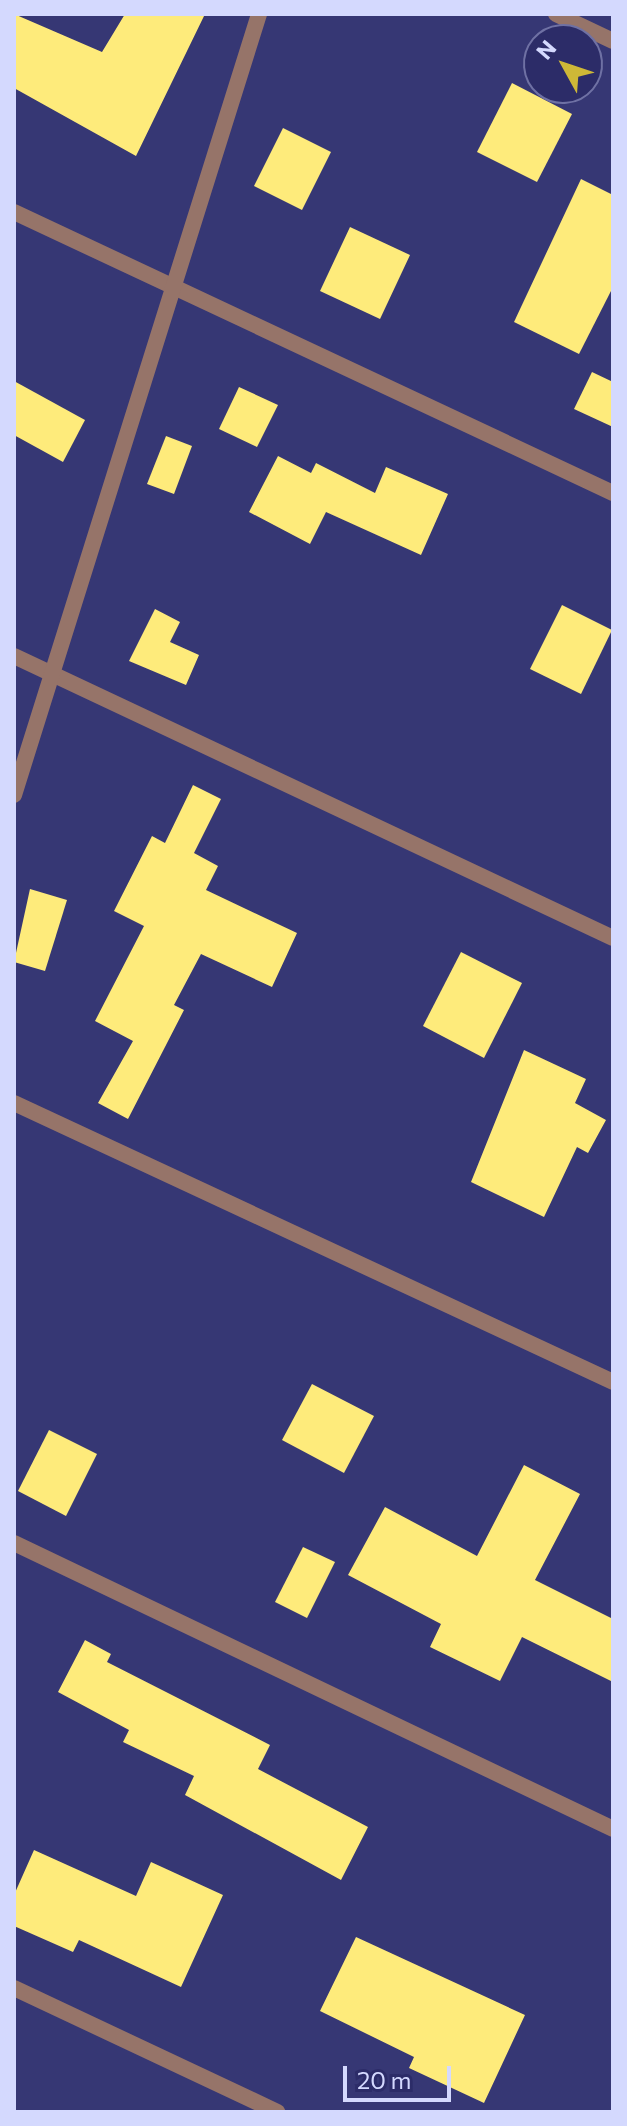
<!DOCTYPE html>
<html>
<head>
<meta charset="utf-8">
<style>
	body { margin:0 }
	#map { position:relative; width:627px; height:2126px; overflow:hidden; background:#363774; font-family:Commissioner,sans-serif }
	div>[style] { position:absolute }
	.building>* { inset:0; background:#feeb7b }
	.minor>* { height:16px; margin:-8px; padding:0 8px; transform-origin:8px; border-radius:8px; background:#967469 }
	span { translate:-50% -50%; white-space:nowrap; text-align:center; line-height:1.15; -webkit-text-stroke:8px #2c2c68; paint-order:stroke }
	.frame { position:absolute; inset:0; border:16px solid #d4d9fe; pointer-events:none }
	.north { position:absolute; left:523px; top:24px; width:80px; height:80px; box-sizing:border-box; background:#2c2c68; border:2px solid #6f71a4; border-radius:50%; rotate:310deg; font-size:22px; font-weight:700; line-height:32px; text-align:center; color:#d4d9fe }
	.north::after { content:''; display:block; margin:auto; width:28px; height:36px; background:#ceb837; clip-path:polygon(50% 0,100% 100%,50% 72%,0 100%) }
	.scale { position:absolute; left:343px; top:2066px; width:108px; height:36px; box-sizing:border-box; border:4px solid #d4d9fe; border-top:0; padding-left:10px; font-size:24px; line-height:28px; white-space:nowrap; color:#d4d9fe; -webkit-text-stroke:6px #2c2c68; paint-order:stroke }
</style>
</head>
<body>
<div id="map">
	<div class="building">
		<i style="clip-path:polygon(14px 14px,102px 52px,125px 14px,205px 14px,136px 156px,14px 88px)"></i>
		<i style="clip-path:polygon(512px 83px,572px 114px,537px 182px,477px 152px)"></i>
		<i style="clip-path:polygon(283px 128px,331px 152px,302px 210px,254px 186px)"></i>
		<i style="clip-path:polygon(581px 179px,613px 195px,613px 287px,579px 354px,514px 322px)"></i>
		<i style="clip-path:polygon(350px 227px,410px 255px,380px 319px,320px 291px)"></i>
		<i style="clip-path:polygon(592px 372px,613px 382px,613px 427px,574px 409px)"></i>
		<i style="clip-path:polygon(14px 381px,85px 420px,63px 462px,14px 435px)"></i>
		<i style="clip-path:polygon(239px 387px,278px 405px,257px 447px,219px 429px)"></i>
		<i style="clip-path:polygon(166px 436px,192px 446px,174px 494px,147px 484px)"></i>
		<i style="clip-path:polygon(278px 456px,311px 473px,316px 463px,375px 493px,386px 467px,448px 494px,421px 555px,326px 512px,310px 544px,249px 512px)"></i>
		<i style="clip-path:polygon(562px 605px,612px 630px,581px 694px,530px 669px)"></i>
		<i style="clip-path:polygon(155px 609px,180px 622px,170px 642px,199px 655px,186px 685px,129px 661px)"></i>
		<i style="clip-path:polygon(193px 785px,221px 799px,194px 853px,218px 866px,206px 890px,297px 933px,272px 987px,201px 954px,174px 1005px,184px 1010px,128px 1119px,98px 1103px,133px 1041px,95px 1021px,144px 926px,114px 911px,152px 836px,165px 843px)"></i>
		<i style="clip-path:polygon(30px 889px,67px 900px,45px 971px,14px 962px)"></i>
		<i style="clip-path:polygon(461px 952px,522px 983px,484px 1058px,423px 1026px)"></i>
		<i style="clip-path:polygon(524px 1050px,586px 1079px,575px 1103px,606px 1120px,588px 1153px,577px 1147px,544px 1217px,471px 1182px)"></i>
		<i style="clip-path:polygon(312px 1384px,374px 1416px,344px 1473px,282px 1440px)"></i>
		<i style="clip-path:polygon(49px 1430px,97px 1454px,66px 1516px,18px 1491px)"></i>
		<i style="clip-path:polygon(524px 1465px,580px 1494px,535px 1580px,613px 1619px,613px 1682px,522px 1637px,500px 1681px,430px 1647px,441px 1624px,348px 1575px,385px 1507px,477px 1556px)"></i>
		<i style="clip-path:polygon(303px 1547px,335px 1562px,307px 1618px,275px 1602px)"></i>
		<i style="clip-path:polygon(85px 1640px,111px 1654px,107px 1662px,270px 1745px,258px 1769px,368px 1827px,341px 1880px,185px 1795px,194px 1776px,123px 1742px,129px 1730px,58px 1692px)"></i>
		<i style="clip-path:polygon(34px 1850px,136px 1896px,151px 1862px,223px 1895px,181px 1987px,79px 1940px,73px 1952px,14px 1926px,14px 1895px)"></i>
		<i style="clip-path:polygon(356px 1937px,525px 2015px,484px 2103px,409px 2068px,414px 2057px,320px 2011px)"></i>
	</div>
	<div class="minor">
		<i style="left:556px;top:14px;width:63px;rotate:25.3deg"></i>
		<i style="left:14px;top:212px;width:662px;rotate:25.13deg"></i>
		<i style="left:14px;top:656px;width:662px;rotate:25.21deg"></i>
		<i style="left:14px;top:795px;width:819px;rotate:-72.58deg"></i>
		<i style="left:14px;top:1103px;width:661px;rotate:24.97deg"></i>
		<i style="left:14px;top:1543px;width:664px;rotate:25.52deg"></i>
		<i style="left:14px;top:1988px;width:291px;rotate:25.2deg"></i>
	</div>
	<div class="frame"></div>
	<div class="north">N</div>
	<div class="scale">20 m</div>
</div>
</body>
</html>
